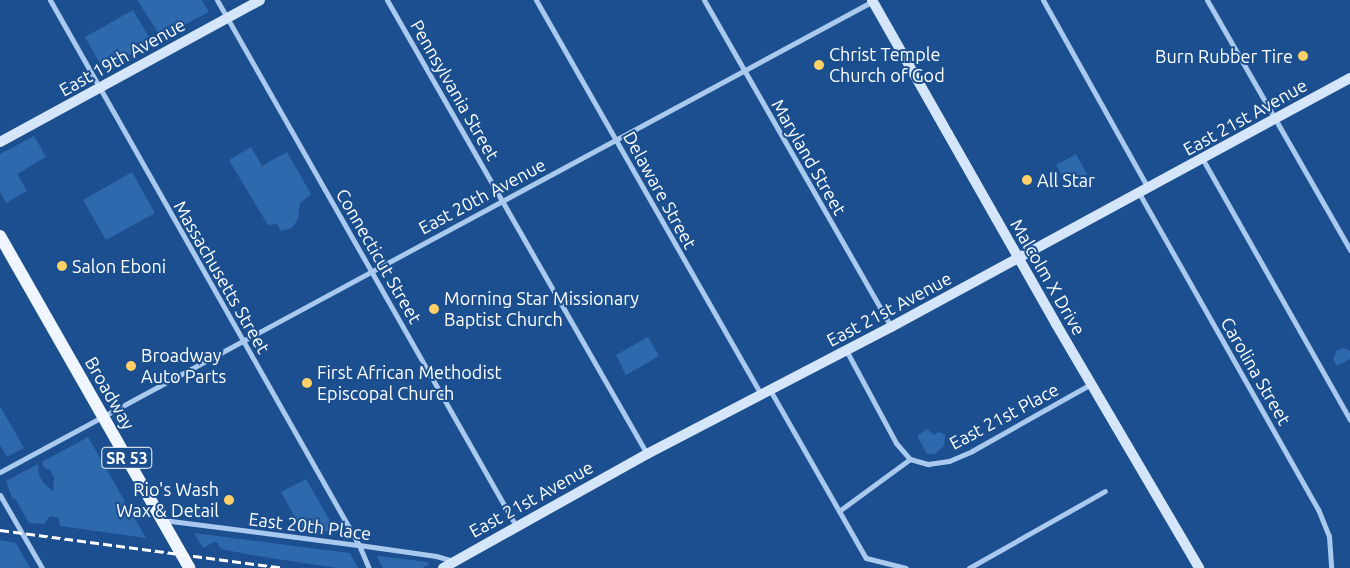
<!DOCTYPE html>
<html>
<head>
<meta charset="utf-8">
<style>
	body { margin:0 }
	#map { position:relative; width:1350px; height:568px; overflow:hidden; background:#1b4f8f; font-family:Ubuntu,sans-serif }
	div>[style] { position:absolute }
	.green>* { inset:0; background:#2e69ad }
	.street>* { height:5px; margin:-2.5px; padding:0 2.5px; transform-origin:2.5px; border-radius:2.5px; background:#a9c9ee }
	.secondary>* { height:10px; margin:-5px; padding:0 5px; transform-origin:5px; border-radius:5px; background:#d6e6fa }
	.primary>* { height:12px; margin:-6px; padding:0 6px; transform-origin:6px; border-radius:6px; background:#f0f6ff }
	.rail>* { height:3px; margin-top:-1.5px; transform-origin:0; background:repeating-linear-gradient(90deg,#fff 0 9px,transparent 0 13px) }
	.dots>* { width:14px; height:14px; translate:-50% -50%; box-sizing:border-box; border:2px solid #1b4f8f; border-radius:50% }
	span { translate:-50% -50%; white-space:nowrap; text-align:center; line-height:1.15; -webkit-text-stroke:4px #1b4f8f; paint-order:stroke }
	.shield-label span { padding:1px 4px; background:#1b4f8f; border:1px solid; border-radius:4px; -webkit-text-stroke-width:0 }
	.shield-label { font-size:16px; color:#fff; font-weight:700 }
	.poi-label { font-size:18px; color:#fff }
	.left { translate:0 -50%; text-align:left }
	.right { translate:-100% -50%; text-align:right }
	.street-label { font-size:18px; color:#fff }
</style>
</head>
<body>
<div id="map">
	<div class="green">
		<i style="clip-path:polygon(137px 0,202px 0,209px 12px,161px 37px)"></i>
		<i style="clip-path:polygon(133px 10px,152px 42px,103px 69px,85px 37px)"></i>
		<i style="clip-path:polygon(34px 136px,46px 157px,17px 174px,27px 191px,6px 203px,0 192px,0 154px)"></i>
		<i style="clip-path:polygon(251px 147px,262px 166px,287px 152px,311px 194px,300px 203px,298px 219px,292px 228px,281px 231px,277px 224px,268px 225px,229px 160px)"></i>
		<i style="clip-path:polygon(1076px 154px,1087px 174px,1068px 185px,1056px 165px)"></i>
		<i style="clip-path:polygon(132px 172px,155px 213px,106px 240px,83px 200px)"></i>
		<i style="clip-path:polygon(648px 337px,659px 356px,626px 375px,616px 355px)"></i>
		<i style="clip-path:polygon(1344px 348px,1350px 351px,1350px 359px,1337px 366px,1333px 359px,1337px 350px)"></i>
		<i style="clip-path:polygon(0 406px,24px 448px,7px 457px,0 445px)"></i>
		<i style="clip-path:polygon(927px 429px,934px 435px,938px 432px,945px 434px,944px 446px,935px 454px,927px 454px,917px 436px)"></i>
		<i style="clip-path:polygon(88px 437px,146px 538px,60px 526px,59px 518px,50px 516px,44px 524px,29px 523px,16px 500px,12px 498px,6px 481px,38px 464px,39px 475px,44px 484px,53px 491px,54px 478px,50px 470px,44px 468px,42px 462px)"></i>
		<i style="clip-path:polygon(306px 479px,337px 533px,301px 528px,297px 521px,281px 492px)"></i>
		<i style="clip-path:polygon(194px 533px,350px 553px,358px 568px,337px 568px,251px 555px,221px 549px,216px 541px,203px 548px)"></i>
		<i style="clip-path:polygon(0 540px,16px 543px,30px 568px,0 568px)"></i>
		<i style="clip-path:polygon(378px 556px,428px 562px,429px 564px,423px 568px,383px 568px,377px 557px)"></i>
	</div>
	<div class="street">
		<i style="left:50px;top:0;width:627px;rotate:60.45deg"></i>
		<i style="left:359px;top:545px;width:25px;rotate:67deg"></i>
		<i style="left:217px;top:0;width:605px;rotate:60.38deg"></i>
		<i style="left:387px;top:0;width:523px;rotate:60.2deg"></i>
		<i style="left:536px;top:0;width:454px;rotate:60.3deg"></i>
		<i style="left:704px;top:0;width:377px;rotate:60.2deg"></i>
		<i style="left:1043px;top:0;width:215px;rotate:60.8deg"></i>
		<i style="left:1207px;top:0;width:288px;rotate:60.2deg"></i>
		<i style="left:1202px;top:158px;width:301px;rotate:60.5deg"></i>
		<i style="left:1139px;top:193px;width:363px;rotate:60.5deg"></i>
		<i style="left:1318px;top:509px;width:29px;rotate:68deg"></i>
		<i style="left:1329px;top:536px;width:32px;rotate:86deg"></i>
		<i style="left:846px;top:350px;width:106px;rotate:61.7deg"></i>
		<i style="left:896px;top:443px;width:21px;rotate:49deg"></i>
		<i style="left:910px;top:459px;width:19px;rotate:16deg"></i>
		<i style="left:928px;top:464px;width:21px;rotate:-8deg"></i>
		<i style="left:949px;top:461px;width:25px;rotate:-23deg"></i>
		<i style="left:972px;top:451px;width:137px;rotate:-29.4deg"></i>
		<i style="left:770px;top:390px;width:193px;rotate:60.3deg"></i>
		<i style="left:866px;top:558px;width:41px;rotate:14deg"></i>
		<i style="left:0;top:472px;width:992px;rotate:-28.35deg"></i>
		<i style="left:0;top:495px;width:84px;rotate:60.1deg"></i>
		<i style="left:839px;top:511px;width:88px;rotate:-36.2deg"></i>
		<i style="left:163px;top:520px;width:198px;rotate:7.3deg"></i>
		<i style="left:359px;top:545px;width:78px;rotate:8.1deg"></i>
		<i style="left:436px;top:556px;width:18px;rotate:16deg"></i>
		<i style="left:969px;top:568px;width:156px;rotate:-29.5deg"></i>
	</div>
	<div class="secondary">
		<i style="left:872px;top:0;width:373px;rotate:60.4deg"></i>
		<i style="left:1056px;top:324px;width:283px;rotate:59.6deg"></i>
		<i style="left:0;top:142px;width:296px;rotate:-28.6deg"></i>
		<i style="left:443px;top:568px;width:234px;rotate:-29.2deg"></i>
		<i style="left:647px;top:454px;width:275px;rotate:-27.5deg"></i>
		<i style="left:891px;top:327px;width:522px;rotate:-28.48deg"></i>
	</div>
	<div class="primary">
		<i style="left:0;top:236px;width:382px;rotate:60.3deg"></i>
	</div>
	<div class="rail">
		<i style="left:0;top:530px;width:286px;rotate:7.6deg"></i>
	</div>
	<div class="dots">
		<i style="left:1303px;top:56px;background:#ffd166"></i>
		<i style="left:819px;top:65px;background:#ffd166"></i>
		<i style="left:1027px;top:180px;background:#ffd166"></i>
		<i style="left:62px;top:266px;background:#ffd166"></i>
		<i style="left:434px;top:309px;background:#ffd166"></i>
		<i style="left:131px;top:366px;background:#ffd166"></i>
		<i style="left:307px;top:383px;background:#ffd166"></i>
		<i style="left:229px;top:500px;background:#ffd166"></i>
	</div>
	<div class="shield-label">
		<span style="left:127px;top:458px">SR 53</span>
	</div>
	<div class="poi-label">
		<span class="left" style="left:829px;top:65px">Christ Temple<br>Church of God</span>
		<span class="right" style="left:1293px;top:56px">Burn Rubber Tire</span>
		<span class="left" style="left:1037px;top:180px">All Star</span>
		<span class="left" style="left:72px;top:266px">Salon Eboni</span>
		<span class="left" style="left:444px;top:309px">Morning Star Missionary<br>Baptist Church</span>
		<span class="left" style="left:141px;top:366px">Broadway<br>Auto Parts</span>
		<span class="left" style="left:317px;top:383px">First African Methodist<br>Episcopal Church</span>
		<span class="right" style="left:219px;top:500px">Rio's Wash<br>Wax &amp; Detail</span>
	</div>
	<div class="street-label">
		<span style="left:122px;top:57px;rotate:-29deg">East 19th Avenue</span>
		<span style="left:455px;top:90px;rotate:60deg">Pennsylvania Street</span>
		<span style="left:1245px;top:117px;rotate:-29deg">East 21st Avenue</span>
		<span style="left:809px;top:157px;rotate:60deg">Maryland Street</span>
		<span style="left:660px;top:190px;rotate:61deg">Delaware Street</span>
		<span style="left:482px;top:196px;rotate:-28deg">East 20th Avenue</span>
		<span style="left:379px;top:256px;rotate:60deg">Connecticut Street</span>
		<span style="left:222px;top:277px;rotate:60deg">Massachusetts Street</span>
		<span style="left:1048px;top:277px;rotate:60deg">Malcolm X Drive</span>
		<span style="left:889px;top:309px;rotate:-28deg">East 21st Avenue</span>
		<span style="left:1256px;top:371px;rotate:60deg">Carolina Street</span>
		<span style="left:110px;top:393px;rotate:60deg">Broadway</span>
		<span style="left:1004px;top:416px;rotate:-28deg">East 21st Place</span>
		<span style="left:531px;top:499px;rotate:-29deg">East 21st Avenue</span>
		<span style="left:310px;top:526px;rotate:7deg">East 20th Place</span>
	</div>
</div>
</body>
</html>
